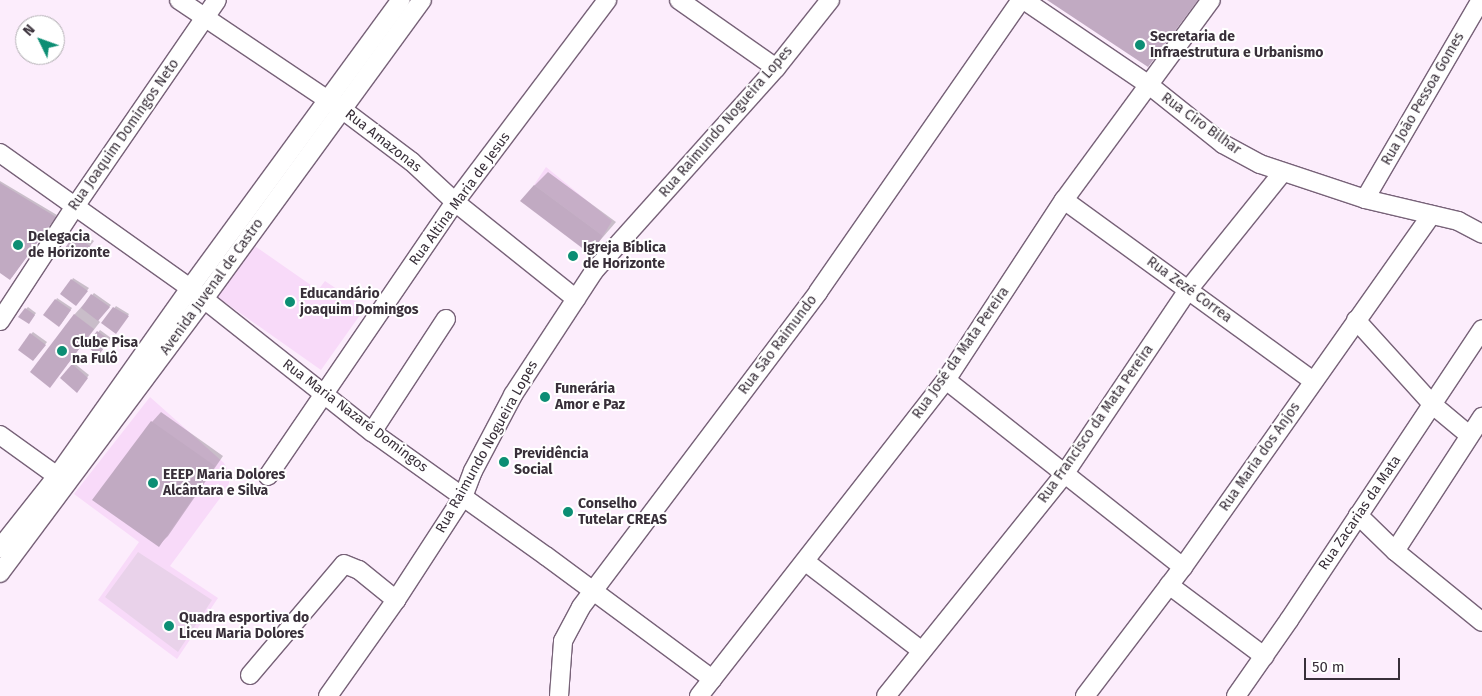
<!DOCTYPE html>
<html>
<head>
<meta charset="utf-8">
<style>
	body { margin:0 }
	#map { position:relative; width:1482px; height:696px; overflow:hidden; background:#fcedfc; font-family:"Fira Sans",sans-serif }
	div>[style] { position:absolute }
	.built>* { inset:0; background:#f8daf9 }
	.green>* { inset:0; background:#e9d2ea }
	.shadow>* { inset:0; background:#0003 }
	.building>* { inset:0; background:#c1aac2 }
	.roads { filter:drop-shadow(1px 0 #776278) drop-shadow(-1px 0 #776278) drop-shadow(0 1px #776278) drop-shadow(0 -1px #776278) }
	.minor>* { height:18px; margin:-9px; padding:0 9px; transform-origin:9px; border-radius:9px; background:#fff }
	.dots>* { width:14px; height:14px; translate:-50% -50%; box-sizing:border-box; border:2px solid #fff; border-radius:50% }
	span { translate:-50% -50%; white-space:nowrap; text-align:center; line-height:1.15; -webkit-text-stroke:4px #fff; paint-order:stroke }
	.poi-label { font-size:14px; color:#382f39; font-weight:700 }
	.left { translate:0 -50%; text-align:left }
	.street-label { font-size:14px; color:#382f39 }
	.north { position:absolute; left:15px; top:15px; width:50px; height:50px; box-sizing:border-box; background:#fff; border:1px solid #afacb0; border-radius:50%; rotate:312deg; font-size:14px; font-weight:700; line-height:20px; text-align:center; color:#382f39 }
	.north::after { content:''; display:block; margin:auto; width:18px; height:22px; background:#0c8e74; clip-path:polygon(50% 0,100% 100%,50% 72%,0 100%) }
	.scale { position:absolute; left:1304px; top:658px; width:96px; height:22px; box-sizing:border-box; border:2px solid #382f39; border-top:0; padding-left:6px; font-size:15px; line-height:18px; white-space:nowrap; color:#382f39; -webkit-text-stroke:4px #fff; paint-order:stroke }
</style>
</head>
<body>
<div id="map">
	<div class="built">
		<i style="clip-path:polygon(546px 167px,612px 221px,603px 236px,534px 185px)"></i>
		<i style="clip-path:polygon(252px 244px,318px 290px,325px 281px,365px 308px,321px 370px,216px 296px)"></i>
		<i style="clip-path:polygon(150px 397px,224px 463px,229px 472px,229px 483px,226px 490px,170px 566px,218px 598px,177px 659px,98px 600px,139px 542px,74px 494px)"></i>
	</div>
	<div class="green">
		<i style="clip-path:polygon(138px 552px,212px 600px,178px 652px,105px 597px)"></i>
	</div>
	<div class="shadow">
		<i style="clip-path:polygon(548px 172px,616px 222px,590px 252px,534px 186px)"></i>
		<i style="clip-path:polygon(0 181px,57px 215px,12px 277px,0 271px)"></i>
		<i style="clip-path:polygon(79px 231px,94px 241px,81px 258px,67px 248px)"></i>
		<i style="clip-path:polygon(73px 278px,89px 288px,76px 304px,72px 280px)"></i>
		<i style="clip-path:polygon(94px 293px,111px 305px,98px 320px,100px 322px,50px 386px,74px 315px)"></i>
		<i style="clip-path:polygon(57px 298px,72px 308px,61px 324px,56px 300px)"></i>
		<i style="clip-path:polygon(116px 306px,129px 314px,117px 331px,102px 323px)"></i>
		<i style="clip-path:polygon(28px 307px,36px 313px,30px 321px,26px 309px)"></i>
		<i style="clip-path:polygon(100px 330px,111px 338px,100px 352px,88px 345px)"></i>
		<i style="clip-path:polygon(33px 332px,47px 342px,35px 358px,31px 334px)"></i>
		<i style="clip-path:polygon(74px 363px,89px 375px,78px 389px,61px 378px)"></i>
		<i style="clip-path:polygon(161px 412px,223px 456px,168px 536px,159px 545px,152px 422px)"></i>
	</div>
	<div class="building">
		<i style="clip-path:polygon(1047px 0,1198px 0,1148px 67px)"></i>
		<i style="clip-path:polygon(0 183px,56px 217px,10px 280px,0 273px)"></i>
		<i style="clip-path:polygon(534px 185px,603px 236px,590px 254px,520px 201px)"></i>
		<i style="clip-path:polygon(74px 235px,90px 246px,81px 259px,65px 248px)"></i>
		<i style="clip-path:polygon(71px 279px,88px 291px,76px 306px,60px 294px)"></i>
		<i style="clip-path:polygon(91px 294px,110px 307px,98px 321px,81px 308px)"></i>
		<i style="clip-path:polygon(55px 299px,71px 310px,59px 327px,43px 315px)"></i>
		<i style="clip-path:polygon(113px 307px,129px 316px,116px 334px,101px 323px)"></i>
		<i style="clip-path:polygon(25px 308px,35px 315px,29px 324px,18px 317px)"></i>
		<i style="clip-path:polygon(74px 314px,94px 329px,50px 388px,30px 372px)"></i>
		<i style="clip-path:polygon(97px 331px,110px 340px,98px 356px,86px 345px)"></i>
		<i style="clip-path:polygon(30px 333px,46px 345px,33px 361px,18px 350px)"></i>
		<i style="clip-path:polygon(72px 364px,88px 378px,77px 393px,60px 378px)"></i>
		<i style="clip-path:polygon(151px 421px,215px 466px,159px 547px,92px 500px)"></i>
	</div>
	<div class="roads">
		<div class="minor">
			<i style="left:179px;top:0;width:197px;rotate:33.9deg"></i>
			<i style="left:343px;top:110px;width:86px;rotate:37deg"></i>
			<i style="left:412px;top:162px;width:59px;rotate:42.9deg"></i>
			<i style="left:455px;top:202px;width:155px;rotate:38.7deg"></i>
			<i style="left:679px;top:0;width:118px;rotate:35deg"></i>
			<i style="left:1024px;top:0;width:151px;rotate:34.2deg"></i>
			<i style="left:1149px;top:85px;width:95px;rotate:38.6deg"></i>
			<i style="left:1223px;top:144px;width:42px;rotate:28.4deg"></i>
			<i style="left:1260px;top:164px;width:111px;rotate:18.4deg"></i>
			<i style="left:1365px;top:199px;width:96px;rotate:13.3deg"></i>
			<i style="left:1458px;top:221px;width:27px;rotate:28deg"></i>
			<i style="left:0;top:153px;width:233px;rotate:35.4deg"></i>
			<i style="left:190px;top:288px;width:232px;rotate:38.4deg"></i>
			<i style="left:372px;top:432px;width:214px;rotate:35.5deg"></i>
			<i style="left:546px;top:556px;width:207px;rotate:36.5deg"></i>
			<i style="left:1365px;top:199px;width:230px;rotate:-59.8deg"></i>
			<i style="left:1064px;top:200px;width:308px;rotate:36deg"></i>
			<i style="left:1356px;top:320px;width:115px;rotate:47.8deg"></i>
			<i style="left:1433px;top:405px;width:47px;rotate:39.8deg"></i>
			<i style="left:0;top:321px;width:135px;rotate:-56.8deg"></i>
			<i style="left:74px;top:208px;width:252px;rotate:-55.5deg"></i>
			<i style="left:946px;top:380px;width:302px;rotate:38.3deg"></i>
			<i style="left:372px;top:432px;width:135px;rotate:-56.8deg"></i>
			<i style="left:0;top:435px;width:70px;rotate:35.7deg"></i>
			<i style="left:268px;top:476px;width:332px;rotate:-55.7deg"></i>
			<i style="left:455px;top:202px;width:253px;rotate:-53deg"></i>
			<i style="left:1358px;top:515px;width:52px;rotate:44.2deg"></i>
			<i style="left:1395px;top:551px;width:112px;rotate:39.2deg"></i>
			<i style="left:0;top:548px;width:92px;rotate:-51.6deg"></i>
			<i style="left:57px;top:476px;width:230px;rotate:-54.7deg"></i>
			<i style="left:190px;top:288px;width:357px;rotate:-53.8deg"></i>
			<i style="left:1395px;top:551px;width:160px;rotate:-57deg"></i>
			<i style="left:806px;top:562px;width:146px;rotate:37.5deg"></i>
			<i style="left:0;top:573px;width:342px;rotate:-53.3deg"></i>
			<i style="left:204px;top:299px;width:370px;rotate:-53.9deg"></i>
			<i style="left:1169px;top:585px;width:119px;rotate:36.8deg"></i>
			<i style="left:250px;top:675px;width:145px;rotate:-49.7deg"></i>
			<i style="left:344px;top:564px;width:16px;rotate:22deg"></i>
			<i style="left:359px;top:570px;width:48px;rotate:39deg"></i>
			<i style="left:328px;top:696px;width:118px;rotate:-54.7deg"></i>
			<i style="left:396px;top:600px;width:123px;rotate:-57deg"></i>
			<i style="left:463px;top:497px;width:28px;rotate:-69deg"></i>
			<i style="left:473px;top:471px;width:86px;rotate:-62.2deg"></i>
			<i style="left:513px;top:395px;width:148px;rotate:-56.8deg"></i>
			<i style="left:594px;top:271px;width:273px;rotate:-48.1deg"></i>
			<i style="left:776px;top:68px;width:87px;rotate:-51.5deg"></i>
			<i style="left:559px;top:696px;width:55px;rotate:-85.8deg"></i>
			<i style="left:563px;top:641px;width:38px;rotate:-62deg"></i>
			<i style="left:581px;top:607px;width:394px;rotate:-53deg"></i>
			<i style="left:818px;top:292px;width:356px;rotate:-55.2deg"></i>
			<i style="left:699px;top:696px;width:401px;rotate:-52deg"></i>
			<i style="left:946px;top:380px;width:215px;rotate:-56.8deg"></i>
			<i style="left:1064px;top:200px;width:248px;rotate:-53.7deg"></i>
			<i style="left:886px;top:696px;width:286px;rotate:-51.2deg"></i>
			<i style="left:1065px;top:473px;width:220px;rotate:-56.1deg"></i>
			<i style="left:1188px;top:290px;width:150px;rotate:-51.2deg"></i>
			<i style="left:1085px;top:696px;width:162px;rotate:-52.8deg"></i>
			<i style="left:1183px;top:567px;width:431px;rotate:-54.8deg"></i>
			<i style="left:1236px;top:696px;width:93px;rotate:-55.1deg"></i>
			<i style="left:1289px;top:620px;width:349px;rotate:-56.4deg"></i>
		</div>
	</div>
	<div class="dots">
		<i style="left:1140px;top:45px;background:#0c8e74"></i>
		<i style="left:18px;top:245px;background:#0c8e74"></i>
		<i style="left:573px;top:256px;background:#0c8e74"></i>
		<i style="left:290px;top:302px;background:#0c8e74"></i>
		<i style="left:62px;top:351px;background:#0c8e74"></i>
		<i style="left:545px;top:397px;background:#0c8e74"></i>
		<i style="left:504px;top:462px;background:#0c8e74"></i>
		<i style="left:153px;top:483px;background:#0c8e74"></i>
		<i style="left:568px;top:512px;background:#0c8e74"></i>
		<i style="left:169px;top:626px;background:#0c8e74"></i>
	</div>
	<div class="poi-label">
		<span class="left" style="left:1150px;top:45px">Secretaria de<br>Infraestrutura e Urbanismo</span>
		<span class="left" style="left:28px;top:245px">Delegacia<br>de Horizonte</span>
		<span class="left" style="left:583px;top:256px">Igreja Bíblica<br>de Horizonte</span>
		<span class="left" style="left:300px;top:302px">Educandário<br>joaquim Domingos</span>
		<span class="left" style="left:72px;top:351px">Clube Pisa<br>na Fulô</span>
		<span class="left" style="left:555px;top:397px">Funerária<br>Amor e Paz</span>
		<span class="left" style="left:514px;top:462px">Previdência<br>Social</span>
		<span class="left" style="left:163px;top:483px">EEEP Maria Dolores<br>Alcântara e Silva</span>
		<span class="left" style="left:578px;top:512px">Conselho<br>Tutelar CREAS</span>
		<span class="left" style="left:179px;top:626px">Quadra esportiva do<br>Liceu Maria Dolores</span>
	</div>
	<div class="street-label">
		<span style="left:1423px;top:99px;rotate:-60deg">Rua João Pessoa Gomes</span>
		<span style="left:726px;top:122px;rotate:-49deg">Rua Raimundo Nogueira Lopes</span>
		<span style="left:1201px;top:124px;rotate:36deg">Rua Ciro Bilhar</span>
		<span style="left:124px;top:135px;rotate:-55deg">Rua Joaquim Domingos Neto</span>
		<span style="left:383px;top:141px;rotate:38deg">Rua Amazonas</span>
		<span style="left:460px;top:199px;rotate:-54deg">Rua Altina Maria de Jesus</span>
		<span style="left:212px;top:287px;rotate:-54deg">Avenida Juvenal de Castro</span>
		<span style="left:1189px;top:290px;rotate:36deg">Rua Zezé Correa</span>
		<span style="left:778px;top:345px;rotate:-53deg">Rua São Raimundo</span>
		<span style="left:961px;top:353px;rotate:-55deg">Rua José da Mata Pereira</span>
		<span style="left:355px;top:416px;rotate:37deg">Rua Maria Nazaré Domingos</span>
		<span style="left:1096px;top:424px;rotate:-55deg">Rua Francisco da Mata Pereira</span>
		<span style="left:487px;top:447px;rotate:-61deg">Rua Raimundo Nogueira Lopes</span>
		<span style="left:1260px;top:457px;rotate:-55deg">Rua Maria dos Anjos</span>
		<span style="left:1360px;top:513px;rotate:-56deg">Rua Zacarias da Mata</span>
	</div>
	<div class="north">N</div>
	<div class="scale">50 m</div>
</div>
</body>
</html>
